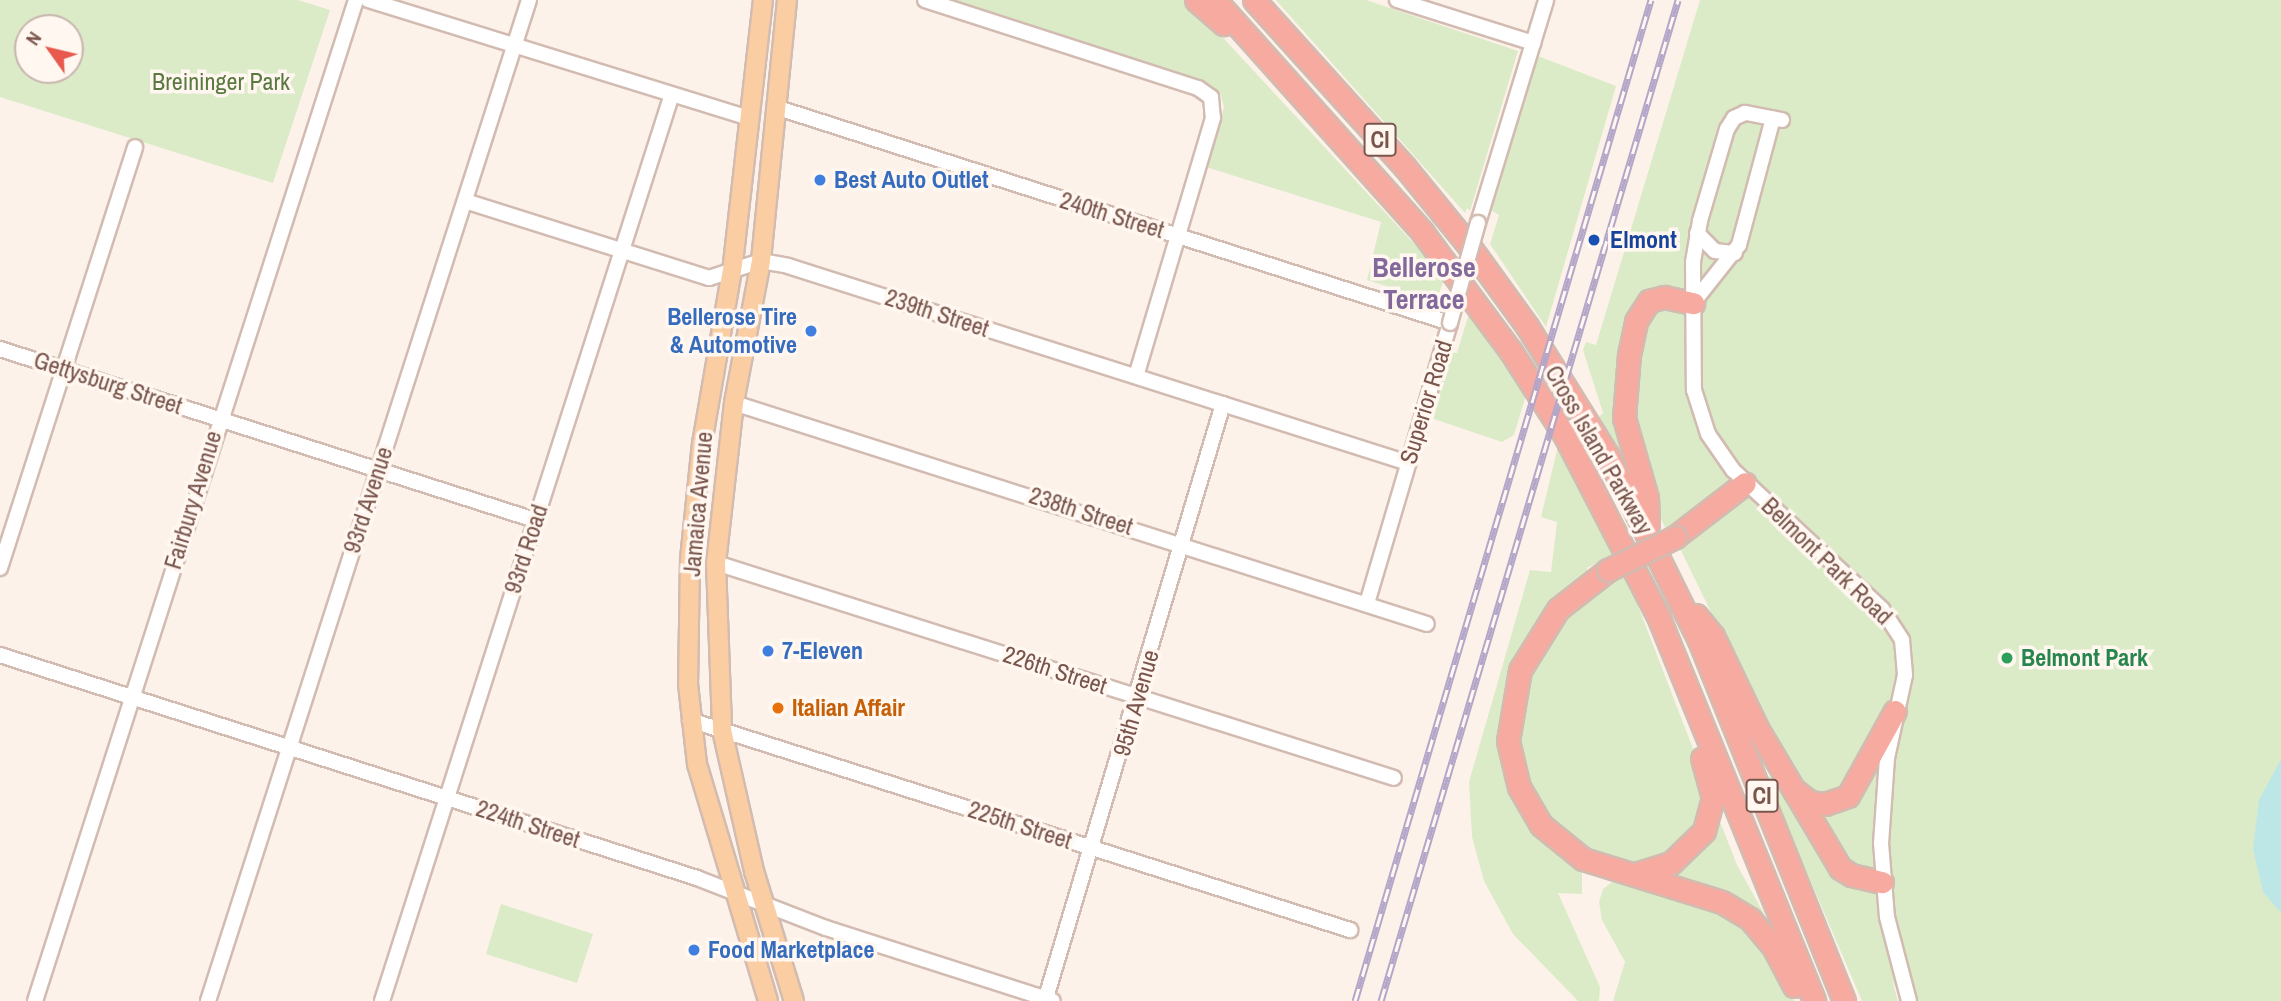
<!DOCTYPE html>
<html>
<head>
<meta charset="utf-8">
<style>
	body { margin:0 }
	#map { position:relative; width:2281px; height:1001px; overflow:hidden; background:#fdf2e9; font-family:"Archivo Narrow",sans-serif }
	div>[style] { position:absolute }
	.green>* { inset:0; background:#dbebc7 }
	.water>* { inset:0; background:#bde7e7 }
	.roads { filter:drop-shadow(2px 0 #d2bbb1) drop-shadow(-2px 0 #d2bbb1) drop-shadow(0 2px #d2bbb1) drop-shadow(0 -2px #d2bbb1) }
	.minor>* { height:14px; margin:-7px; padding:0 7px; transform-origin:7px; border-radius:7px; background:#fff }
	.major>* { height:18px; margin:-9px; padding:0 9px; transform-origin:9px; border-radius:9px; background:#fbcda2 }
	.highway>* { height:21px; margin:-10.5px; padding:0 10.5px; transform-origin:10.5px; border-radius:10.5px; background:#f7aaa0 }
	.rail>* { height:7px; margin-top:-3.5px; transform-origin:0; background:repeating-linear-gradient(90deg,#fff7f0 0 13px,#b3a6c8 0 26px); box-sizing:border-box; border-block:2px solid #b3a6c8 }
	.bridges { filter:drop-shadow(2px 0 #d2bbb1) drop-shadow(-2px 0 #d2bbb1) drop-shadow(0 2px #d2bbb1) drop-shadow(0 -2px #d2bbb1) }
	.minor-bridge>* { height:14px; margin:-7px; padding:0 7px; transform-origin:7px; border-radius:7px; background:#fff }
	.highway-bridge>* { height:21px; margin:-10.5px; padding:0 10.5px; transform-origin:10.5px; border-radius:10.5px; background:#f7aaa0 }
	.dots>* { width:19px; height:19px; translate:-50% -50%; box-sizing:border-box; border:4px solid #fff7f0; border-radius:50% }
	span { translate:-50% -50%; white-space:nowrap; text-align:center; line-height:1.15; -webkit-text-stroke:7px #fff7f0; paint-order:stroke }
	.shield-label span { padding:2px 5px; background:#fff7f0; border:2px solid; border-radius:5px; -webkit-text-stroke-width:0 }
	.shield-label { font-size:23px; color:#79554c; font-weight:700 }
	.park-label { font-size:24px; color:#597941 }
	.shop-label { font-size:24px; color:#366cbe; font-weight:700 }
	.left { translate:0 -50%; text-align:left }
	.right { translate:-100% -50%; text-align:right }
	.street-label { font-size:24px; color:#79554c }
	.transit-label { font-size:24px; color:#164399; font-weight:700 }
	.leisure-label { font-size:24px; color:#27864d; font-weight:700 }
	.food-label { font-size:24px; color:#c56008; font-weight:700 }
	.quarter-label { font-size:28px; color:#82689b; font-weight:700 }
	.north { position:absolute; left:14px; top:14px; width:70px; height:70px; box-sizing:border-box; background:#fff7f0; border:2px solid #c9b6ae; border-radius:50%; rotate:304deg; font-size:19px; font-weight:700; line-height:28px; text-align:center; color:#79554c }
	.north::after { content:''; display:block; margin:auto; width:24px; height:32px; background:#e8594e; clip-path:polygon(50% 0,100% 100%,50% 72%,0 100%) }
</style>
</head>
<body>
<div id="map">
	<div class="green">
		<i style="clip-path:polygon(evenodd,0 0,298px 0,330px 10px,273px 183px,0 97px,0 0,70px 28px,70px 70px,28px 70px,28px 28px,70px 28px)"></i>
		<i style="clip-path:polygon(951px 0,1188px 0,1445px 277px,1439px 293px,1424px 298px,1367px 280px,1381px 222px,1206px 167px,1224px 107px,1220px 93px,1209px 84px)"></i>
		<i style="clip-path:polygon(1276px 0,1366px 0,1518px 51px,1470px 211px,1467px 208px,1465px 213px)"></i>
		<i style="clip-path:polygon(1700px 0,2281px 0,2281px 1001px,1903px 1001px,1892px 980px,1898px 1001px,1862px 1001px,1766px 777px,1775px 776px,1842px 881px,1670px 528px,1666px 530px,1618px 424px,1624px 458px,1599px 417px,1603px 413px,1583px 350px,1586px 342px,1596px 345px)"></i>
		<i style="clip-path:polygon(1538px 56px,1616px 86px,1546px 327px,1490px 244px,1499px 215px,1491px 210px)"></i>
		<i style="clip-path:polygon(1470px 310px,1526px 395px,1514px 435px,1502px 442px,1431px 418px,1449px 352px,1457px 353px)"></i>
		<i style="clip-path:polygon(1558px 446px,1625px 572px,1702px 772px,1707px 797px,1702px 820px,1668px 855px,1637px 864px,1603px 858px,1569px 839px,1544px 814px,1529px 788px,1518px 756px,1520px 702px,1536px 656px,1562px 616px,1618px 576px,1609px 556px,1587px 568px,1588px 572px,1546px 608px,1520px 650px,1502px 702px,1503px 758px,1582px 870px,1582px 894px,1558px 893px,1600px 987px,1599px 1001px,1578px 1001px,1513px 934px,1484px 881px,1472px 837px,1469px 782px,1530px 570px,1551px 572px,1557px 522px,1541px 517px)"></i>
		<i style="clip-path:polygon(1716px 823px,1721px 824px,1737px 865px,1773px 930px,1730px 895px,1667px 877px,1702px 849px)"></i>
		<i style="clip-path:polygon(1617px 878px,1729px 912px,1775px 957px,1794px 1001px,1613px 1001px,1625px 962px,1602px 920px,1599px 902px,1603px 889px)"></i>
		<i style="clip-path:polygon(501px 904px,593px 934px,577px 983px,486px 954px)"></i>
	</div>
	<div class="water">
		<i style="clip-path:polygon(2281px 759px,2281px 913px,2263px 892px,2253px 849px,2259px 800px)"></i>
	</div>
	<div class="roads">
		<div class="minor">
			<i style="left:368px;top:0;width:400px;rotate:17.2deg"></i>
			<i style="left:925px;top:0;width:287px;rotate:17.9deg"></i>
			<i style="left:1198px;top:88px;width:16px;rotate:35deg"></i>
			<i style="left:1211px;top:97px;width:21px;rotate:85deg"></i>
			<i style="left:1213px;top:118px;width:269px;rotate:106.6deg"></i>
			<i style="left:1397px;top:0;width:143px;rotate:17.5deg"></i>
			<i style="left:775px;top:107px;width:709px;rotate:17.74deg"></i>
			<i style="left:1450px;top:323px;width:292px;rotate:106.5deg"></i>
			<i style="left:1782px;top:120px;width:38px;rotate:-169deg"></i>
			<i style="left:1745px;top:113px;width:12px;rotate:156deg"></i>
			<i style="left:1734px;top:118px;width:13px;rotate:122deg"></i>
			<i style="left:1727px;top:129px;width:96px;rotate:106.4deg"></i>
			<i style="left:1700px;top:221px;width:42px;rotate:99.7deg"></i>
			<i style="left:1693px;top:262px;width:128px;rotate:89.6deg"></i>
			<i style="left:1694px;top:390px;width:46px;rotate:72.3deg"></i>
			<i style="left:1708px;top:434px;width:44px;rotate:55.2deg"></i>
			<i style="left:1733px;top:470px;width:204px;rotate:43deg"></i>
			<i style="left:1882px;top:609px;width:37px;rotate:57deg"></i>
			<i style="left:1902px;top:640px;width:35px;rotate:85deg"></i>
			<i style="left:1905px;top:675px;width:85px;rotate:102.2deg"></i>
			<i style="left:1887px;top:758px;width:85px;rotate:94deg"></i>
			<i style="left:1881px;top:843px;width:74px;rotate:85.4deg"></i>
			<i style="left:1887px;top:917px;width:87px;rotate:75.3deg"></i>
			<i style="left:465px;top:201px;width:256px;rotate:17.5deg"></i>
			<i style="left:709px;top:278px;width:55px;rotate:-18.1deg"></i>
			<i style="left:761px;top:261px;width:27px;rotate:10deg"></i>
			<i style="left:788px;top:266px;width:651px;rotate:17.63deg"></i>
			<i style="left:1478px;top:223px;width:233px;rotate:-73deg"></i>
			<i style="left:1697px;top:233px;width:25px;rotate:45deg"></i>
			<i style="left:1715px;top:251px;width:20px;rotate:6deg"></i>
			<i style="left:1693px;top:303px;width:74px;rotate:-51.6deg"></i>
			<i style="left:1739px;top:245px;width:131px;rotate:-75deg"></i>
			<i style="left:0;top:349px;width:562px;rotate:17.73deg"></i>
			<i style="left:734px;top:403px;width:727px;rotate:17.69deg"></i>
			<i style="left:716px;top:563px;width:711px;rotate:17.59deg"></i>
			<i style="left:0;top:568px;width:442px;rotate:-72.2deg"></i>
			<i style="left:0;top:655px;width:732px;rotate:17.74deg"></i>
			<i style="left:697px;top:878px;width:138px;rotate:21.2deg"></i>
			<i style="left:826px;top:928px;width:238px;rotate:17.8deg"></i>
			<i style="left:690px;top:720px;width:693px;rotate:17.65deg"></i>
			<i style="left:35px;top:1001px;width:1051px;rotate:-72.22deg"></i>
			<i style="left:208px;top:1001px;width:1051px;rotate:-72.22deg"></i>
			<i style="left:382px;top:1001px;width:949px;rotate:-72.27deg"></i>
			<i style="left:1045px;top:1001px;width:623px;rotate:-73.4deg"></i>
		</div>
		<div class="major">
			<i style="left:763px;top:0;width:272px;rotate:96.5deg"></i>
			<i style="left:732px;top:270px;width:176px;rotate:99.8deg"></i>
			<i style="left:702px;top:443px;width:118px;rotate:95.9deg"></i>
			<i style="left:690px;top:560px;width:124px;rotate:90.9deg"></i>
			<i style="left:688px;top:684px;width:81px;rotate:83.6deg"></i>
			<i style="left:697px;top:764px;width:247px;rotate:73.3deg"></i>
			<i style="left:787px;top:0;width:262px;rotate:95.7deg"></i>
			<i style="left:761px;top:261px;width:145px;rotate:100.8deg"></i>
			<i style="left:734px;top:403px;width:161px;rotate:96.4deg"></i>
			<i style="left:716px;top:563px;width:167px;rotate:87.9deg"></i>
			<i style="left:722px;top:730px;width:145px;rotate:77.2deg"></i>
			<i style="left:754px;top:871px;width:136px;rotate:72.9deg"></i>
		</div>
		<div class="highway">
			<i style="left:1196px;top:0;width:37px;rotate:41deg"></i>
			<i style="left:1215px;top:0;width:312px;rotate:48.2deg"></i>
			<i style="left:1423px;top:233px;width:146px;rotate:53.4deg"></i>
			<i style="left:1510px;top:350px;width:102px;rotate:57.4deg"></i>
			<i style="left:1565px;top:436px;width:203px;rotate:62.7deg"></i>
			<i style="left:1658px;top:616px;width:415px;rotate:67.9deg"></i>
			<i style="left:1254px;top:0;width:224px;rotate:47.9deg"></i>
			<i style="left:1404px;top:166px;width:103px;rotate:50.9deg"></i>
			<i style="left:1469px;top:246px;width:99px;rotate:54.1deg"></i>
			<i style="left:1527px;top:326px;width:153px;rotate:58.1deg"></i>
			<i style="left:1608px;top:456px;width:205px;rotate:63.7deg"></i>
			<i style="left:1699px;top:640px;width:389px;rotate:68.1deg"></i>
			<i style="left:1648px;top:525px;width:27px;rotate:-92deg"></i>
			<i style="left:1647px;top:498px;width:83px;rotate:-106deg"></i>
			<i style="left:1624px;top:418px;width:63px;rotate:-85.5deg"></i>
			<i style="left:1629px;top:355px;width:35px;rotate:-78deg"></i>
			<i style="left:1636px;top:321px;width:24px;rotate:-57deg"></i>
			<i style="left:1649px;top:301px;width:16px;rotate:-15deg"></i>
			<i style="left:1664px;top:297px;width:30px;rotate:12deg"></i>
			<i style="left:1675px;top:537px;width:88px;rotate:-37.6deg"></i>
			<i style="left:1608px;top:570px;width:63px;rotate:142deg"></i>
			<i style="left:1558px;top:609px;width:72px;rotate:121.9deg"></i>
			<i style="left:1520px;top:670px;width:72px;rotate:99.6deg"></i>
			<i style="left:1508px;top:741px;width:47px;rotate:76.6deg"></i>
			<i style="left:1519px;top:787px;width:44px;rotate:59.9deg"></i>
			<i style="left:1541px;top:825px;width:54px;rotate:39deg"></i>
			<i style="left:1583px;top:859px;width:145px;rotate:17.2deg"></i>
			<i style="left:1722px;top:902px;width:33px;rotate:31deg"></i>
			<i style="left:1750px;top:919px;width:38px;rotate:50deg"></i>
			<i style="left:1774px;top:948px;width:43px;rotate:62.2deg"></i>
			<i style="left:1696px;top:615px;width:27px;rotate:51deg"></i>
			<i style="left:1713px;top:636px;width:102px;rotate:64.4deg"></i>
			<i style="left:1757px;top:728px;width:163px;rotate:59.3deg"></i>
			<i style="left:1840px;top:868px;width:13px;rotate:32deg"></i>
			<i style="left:1851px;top:875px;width:32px;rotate:13deg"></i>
			<i style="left:1794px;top:790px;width:20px;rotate:37deg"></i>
			<i style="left:1810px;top:802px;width:15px;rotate:8deg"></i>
			<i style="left:1825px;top:804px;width:24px;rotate:-19deg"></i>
			<i style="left:1848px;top:796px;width:97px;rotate:-61.1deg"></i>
			<i style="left:1635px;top:874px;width:38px;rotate:-17deg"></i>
			<i style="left:1671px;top:863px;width:46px;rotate:-44.1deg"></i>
			<i style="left:1704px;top:831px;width:34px;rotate:-75deg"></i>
			<i style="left:1713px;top:798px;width:41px;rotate:-105.4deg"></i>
		</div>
	</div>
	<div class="rail">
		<i style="left:1355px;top:1001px;width:1044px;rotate:-73.53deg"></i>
		<i style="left:1381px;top:1001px;width:1044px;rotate:-73.47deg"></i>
	</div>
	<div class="bridges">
		<div class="minor-bridge">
			<i style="left:1450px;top:323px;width:104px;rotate:-74.4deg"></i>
		</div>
		<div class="highway-bridge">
			<i style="left:1608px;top:570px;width:75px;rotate:-26.2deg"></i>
		</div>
	</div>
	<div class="dots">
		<i style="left:820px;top:180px;background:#3f7fe0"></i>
		<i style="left:1594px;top:240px;background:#1a4fb4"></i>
		<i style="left:811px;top:331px;background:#3f7fe0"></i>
		<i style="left:768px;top:651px;background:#3f7fe0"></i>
		<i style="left:2007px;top:658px;background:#2e9e5b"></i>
		<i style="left:778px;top:708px;background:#e8710a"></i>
		<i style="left:694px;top:950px;background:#3f7fe0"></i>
	</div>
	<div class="shield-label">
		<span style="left:1380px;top:140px">CI</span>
		<span style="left:1762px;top:796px">CI</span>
	</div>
	<div class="park-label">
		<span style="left:221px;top:82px">Breininger Park</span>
	</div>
	<div class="shop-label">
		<span class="left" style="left:834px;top:180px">Best Auto Outlet</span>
		<span class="right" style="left:797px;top:331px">Bellerose Tire<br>&amp; Automotive</span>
		<span class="left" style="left:782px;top:651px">7-Eleven</span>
		<span class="left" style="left:708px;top:950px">Food Marketplace</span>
	</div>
	<div class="street-label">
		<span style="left:1112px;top:215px;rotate:17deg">240th Street</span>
		<span style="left:937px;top:313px;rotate:18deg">239th Street</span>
		<span style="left:108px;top:383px;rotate:18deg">Gettysburg Street</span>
		<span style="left:1426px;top:402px;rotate:-73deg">Superior Road</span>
		<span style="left:1599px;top:450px;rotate:60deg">Cross Island Parkway</span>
		<span style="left:193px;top:500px;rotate:-73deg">Fairbury Avenue</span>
		<span style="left:368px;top:500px;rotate:-72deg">93rd Avenue</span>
		<span style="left:698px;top:504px;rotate:-85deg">Jamaica Avenue</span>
		<span style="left:1081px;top:511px;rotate:18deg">238th Street</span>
		<span style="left:526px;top:549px;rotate:-72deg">93rd Road</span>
		<span style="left:1827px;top:561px;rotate:44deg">Belmont Park Road</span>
		<span style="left:1055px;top:670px;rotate:18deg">226th Street</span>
		<span style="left:1136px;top:703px;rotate:-74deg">95th Avenue</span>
		<span style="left:528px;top:824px;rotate:18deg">224th Street</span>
		<span style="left:1020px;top:825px;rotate:18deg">225th Street</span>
	</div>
	<div class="transit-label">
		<span class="left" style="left:1610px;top:240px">Elmont</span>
	</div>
	<div class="leisure-label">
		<span class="left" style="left:2021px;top:658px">Belmont Park</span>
	</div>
	<div class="food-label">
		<span class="left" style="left:792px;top:708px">Italian Affair</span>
	</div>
	<div class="quarter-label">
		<span style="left:1424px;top:283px">Bellerose<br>Terrace</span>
	</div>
	<div class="north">N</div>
</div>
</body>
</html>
